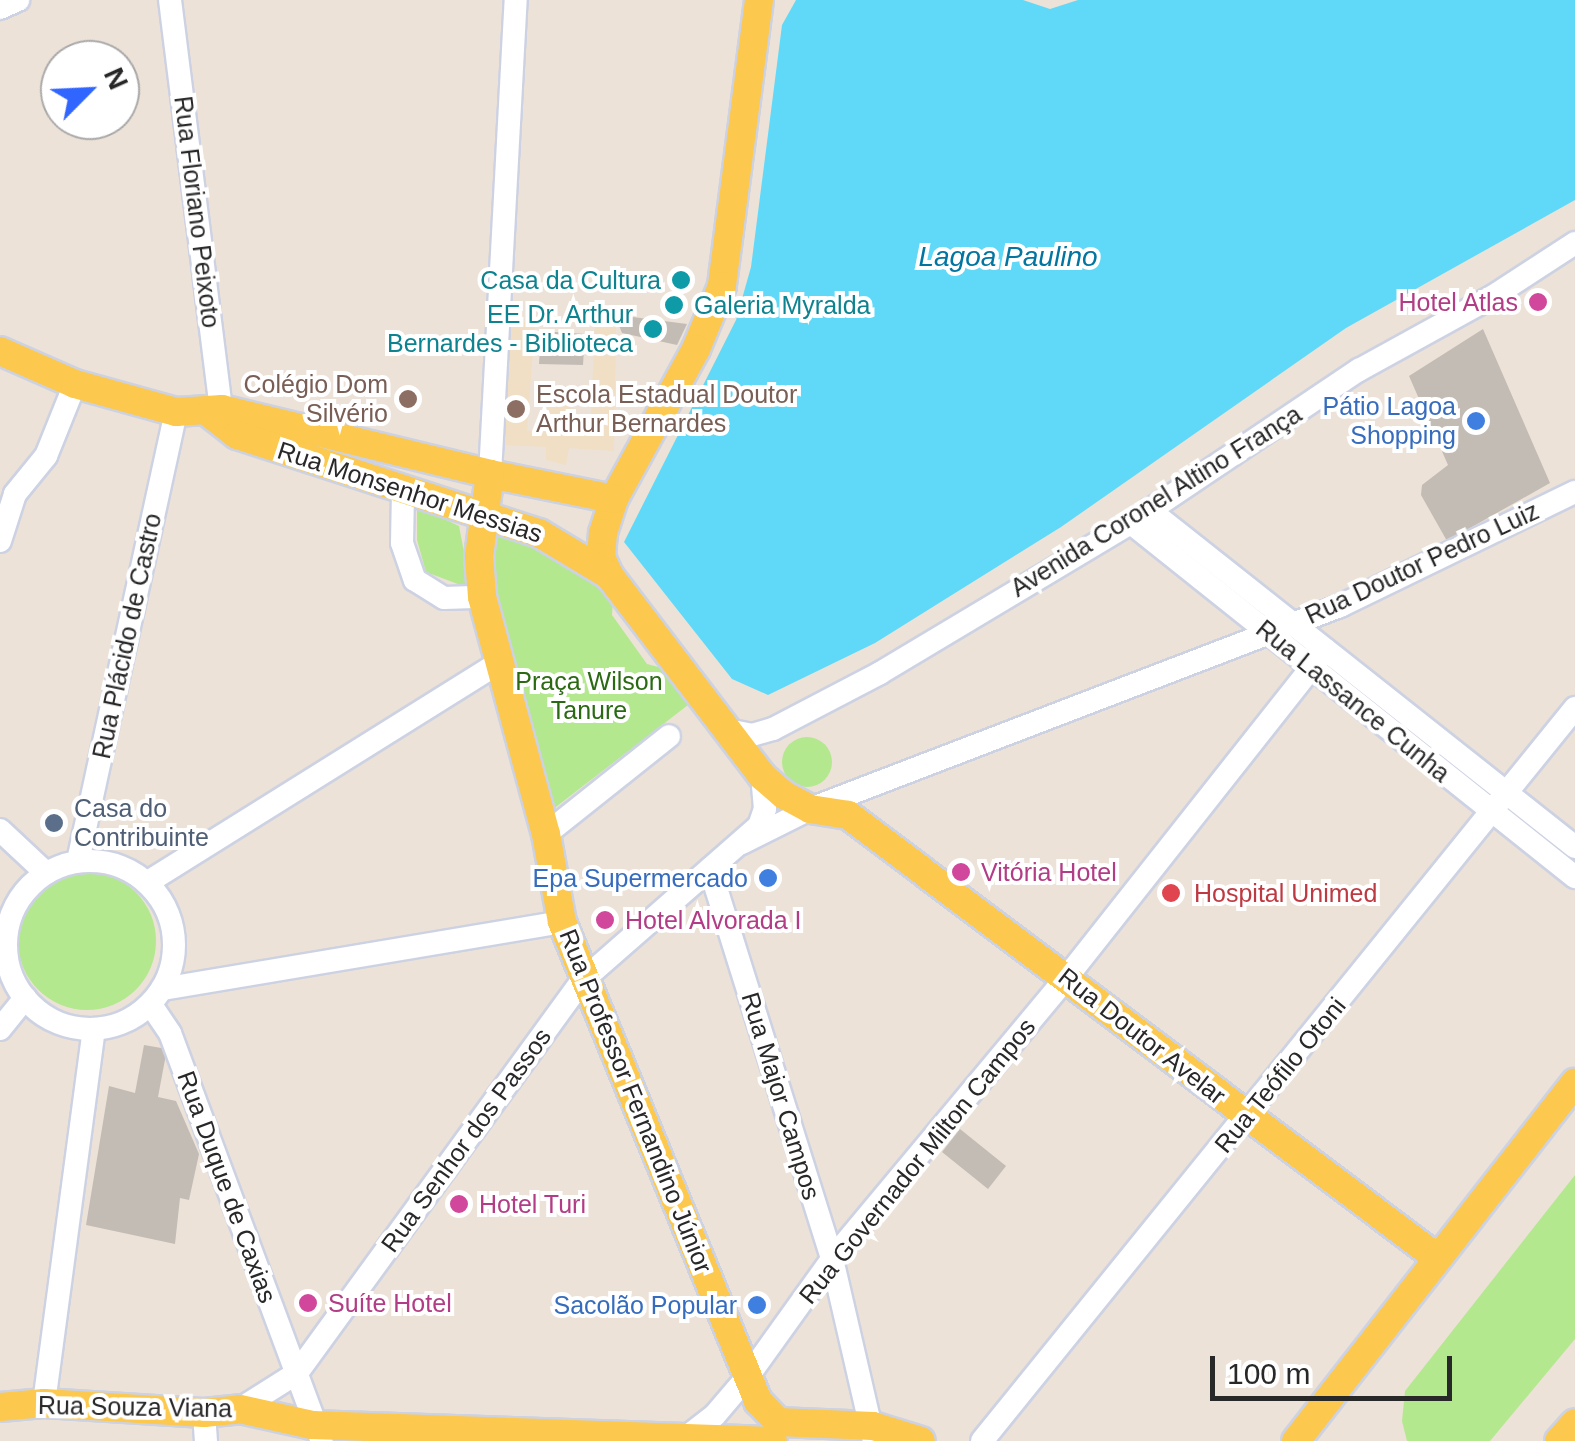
<!DOCTYPE html>
<html>
<head>
<meta charset="utf-8">
<style>
	body { margin:0 }
	#map { position:relative; width:1575px; height:1441px; overflow:hidden; background:#ece2d8; font-family:Helvetica,sans-serif }
	div>[style] { position:absolute }
	.education>* { inset:0; background:#f0dfc5 }
	.green>* { inset:0; background:#b3e88f }
	.round { border-radius:50% }
	.water>* { inset:0; background:#60d9f8 }
	.building>* { inset:0; background:#c3bcb5 }
	.roads { filter:drop-shadow(2px 0 #cdd2e3) drop-shadow(-2px 0 #cdd2e3) drop-shadow(0 2px #cdd2e3) drop-shadow(0 -2px #cdd2e3) }
	.minor>* { height:22px; margin:-11px; padding:0 11px; transform-origin:11px; border-radius:11px; background:#fff }
	.minor>.ring { margin:-11px; padding:0; box-sizing:content-box; background:none; border:22px solid #fff; border-radius:50% }
	.major>* { height:28px; margin:-14px; padding:0 14px; transform-origin:14px; border-radius:14px; background:#fcc84d }
	.dots>* { width:28px; height:28px; translate:-50% -50%; box-sizing:border-box; border:5px solid #fff; border-radius:50% }
	span { translate:-50% -50%; white-space:nowrap; text-align:center; line-height:1.15; -webkit-text-stroke:8px #fff; paint-order:stroke }
	.street-label { font-size:25px; color:#282828 }
	.culture-label { font-size:25px; color:#0d838f }
	.right { translate:-100% -50%; text-align:right }
	.left { translate:0 -50%; text-align:left }
	.hotel-label { font-size:25px; color:#b23c85 }
	.education-label { font-size:25px; color:#785e54 }
	.shop-label { font-size:25px; color:#366cbe }
	.park-label { font-size:25px; color:#2b6913 }
	.service-label { font-size:25px; color:#4e5e75 }
	.health-label { font-size:25px; color:#be3a42 }
	.water-label { font-size:28px; color:#0275a1; font-style:italic }
	.north { position:absolute; left:40px; top:40px; width:100px; height:100px; box-sizing:border-box; background:#fff; border:2px solid #a9a9a9; border-radius:50%; rotate:66deg; font-size:28px; font-weight:700; line-height:40px; text-align:center; color:#282828 }
	.north::after { content:''; display:block; margin:auto; width:35px; height:45px; background:#3165ff; clip-path:polygon(50% 0,100% 100%,50% 72%,0 100%) }
	.scale { position:absolute; left:1210px; top:1356px; width:242px; height:45px; box-sizing:border-box; border:5px solid #282828; border-top:0; padding-left:12px; font-size:30px; line-height:35px; white-space:nowrap; color:#282828; -webkit-text-stroke:8px #fff; paint-order:stroke }
</style>
</head>
<body>
<div id="map">
	<div class="education">
		<i style="clip-path:polygon(510px 321px,535px 322px,527px 431px,545px 429px,549px 384px,573px 388px,568px 433px,590px 435px,595px 323px,616px 323px,614px 451px,569px 448px,566px 465px,546px 460px,546px 447px,500px 445px)"></i>
	</div>
	<div class="green">
		<i style="clip-path:polygon(417px 506px,459px 526px,471px 589px,426px 572px,417px 540px)"></i>
		<i style="clip-path:polygon(493px 527px,538px 540px,584px 570px,613px 599px,612px 615px,647px 664px,662px 668px,688px 705px,548px 813px,503px 631px,492px 576px)"></i>
		<i class="round" style="left:782px;top:737px;width:50px;height:50px"></i>
		<i class="round" style="left:18px;top:872px;width:138px;height:138px"></i>
		<i style="clip-path:polygon(1575px 1175px,1575px 1339px,1490px 1441px,1407px 1441px,1402px 1421px,1405px 1391px)"></i>
	</div>
	<div class="water">
		<i style="clip-path:polygon(796px 0,1023px 0,1050px 9px,1078px 0,1575px 0,1575px 200px,1346px 328px,1061px 527px,875px 643px,768px 695px,732px 679px,624px 542px,736px 320px,751px 267px,782px 25px)"></i>
	</div>
	<div class="building">
		<i style="clip-path:polygon(625px 316px,687px 324px,677px 345px,622px 333px,618px 323px)"></i>
		<i style="clip-path:polygon(1483px 329px,1550px 483px,1447px 541px,1421px 495px,1422px 485px,1448px 465px,1409px 376px)"></i>
		<i style="clip-path:polygon(541px 331px,585px 334px,583px 365px,539px 364px)"></i>
		<i style="clip-path:polygon(144px 1045px,167px 1049px,158px 1097px,176px 1101px,199px 1154px,189px 1200px,180px 1198px,175px 1244px,86px 1225px,109px 1086px,135px 1093px)"></i>
		<i style="clip-path:polygon(960px 1129px,1006px 1166px,988px 1189px,942px 1152px)"></i>
	</div>
	<div class="roads">
		<div class="minor">
			<i style="left:170px;top:0;width:428px;rotate:82.9deg"></i>
			<i style="left:0;top:8px;width:20px;rotate:-24deg"></i>
			<i style="left:490px;top:474px;width:475px;rotate:-86.9deg"></i>
			<i style="left:403px;top:491px;width:52px;rotate:91.1deg"></i>
			<i style="left:402px;top:543px;width:39px;rotate:71deg"></i>
			<i style="left:415px;top:580px;width:34px;rotate:32deg"></i>
			<i style="left:444px;top:598px;width:38px;rotate:-2deg"></i>
			<i style="left:1149px;top:510px;width:543px;rotate:38.35deg"></i>
			<i style="left:1131px;top:523px;width:568px;rotate:38.57deg"></i>
			<i style="left:0;top:541px;width:49px;rotate:-72.3deg"></i>
			<i style="left:15px;top:494px;width:49px;rotate:-50.8deg"></i>
			<i style="left:46px;top:456px;width:78px;rotate:-68.1deg"></i>
			<i style="left:727px;top:730px;width:25px;rotate:11deg"></i>
			<i style="left:752px;top:735px;width:22px;rotate:-16deg"></i>
			<i style="left:773px;top:729px;width:121px;rotate:-27.6deg"></i>
			<i style="left:880px;top:673px;width:292px;rotate:-30.9deg"></i>
			<i style="left:1131px;top:523px;width:275px;rotate:-33.9deg"></i>
			<i style="left:1359px;top:370px;width:152px;rotate:-28.8deg"></i>
			<i style="left:1492px;top:297px;width:99px;rotate:-33deg"></i>
			<i style="left:0;top:830px;width:63px;rotate:43.1deg"></i>
			<i style="left:546px;top:834px;width:157px;rotate:-38.5deg"></i>
			<i style="left:742px;top:843px;width:76px;rotate:-26.6deg"></i>
			<i style="left:810px;top:809px;width:568px;rotate:-20.96deg"></i>
			<i style="left:1340px;top:606px;width:261px;rotate:-25.9deg"></i>
			<i class="ring" style="left:6px;top:861px;width:146px;height:146px"></i>
			<i style="left:78px;top:861px;width:460px;rotate:-77.7deg"></i>
			<i style="left:710px;top:869px;width:409px;rotate:72.6deg"></i>
			<i style="left:832px;top:1259px;width:187px;rotate:77deg"></i>
			<i style="left:148px;top:882px;width:411px;rotate:-32deg"></i>
			<i style="left:162px;top:989px;width:406px;rotate:-9.5deg"></i>
			<i style="left:151px;top:1005px;width:34px;rotate:56deg"></i>
			<i style="left:170px;top:1033px;width:435px;rotate:69.6deg"></i>
			<i style="left:0;top:1029px;width:40px;rotate:-51deg"></i>
			<i style="left:44px;top:1403px;width:376px;rotate:-82.4deg"></i>
			<i style="left:240px;top:1409px;width:67px;rotate:-32.3deg"></i>
			<i style="left:297px;top:1373px;width:486px;rotate:-54deg"></i>
			<i style="left:583px;top:980px;width:234px;rotate:-41.2deg"></i>
			<i style="left:759px;top:826px;width:18px;rotate:-71deg"></i>
			<i style="left:765px;top:809px;width:33px;rotate:-95deg"></i>
			<i style="left:204px;top:1413px;width:28px;rotate:86deg"></i>
			<i style="left:688px;top:1436px;width:34px;rotate:-38deg"></i>
			<i style="left:715px;top:1415px;width:52px;rotate:-49.6deg"></i>
			<i style="left:749px;top:1375px;width:143px;rotate:-54.4deg"></i>
			<i style="left:832px;top:1259px;width:367px;rotate:-50.2deg"></i>
			<i style="left:1067px;top:977px;width:417px;rotate:-51.7deg"></i>
			<i style="left:982px;top:1441px;width:943px;rotate:-51.03deg"></i>
		</div>
		<div class="major">
			<i style="left:759px;top:0;width:288px;rotate:97.4deg"></i>
			<i style="left:722px;top:286px;width:68px;rotate:112.4deg"></i>
			<i style="left:696px;top:349px;width:171px;rotate:118.7deg"></i>
			<i style="left:614px;top:499px;width:36px;rotate:108deg"></i>
			<i style="left:603px;top:533px;width:24px;rotate:95deg"></i>
			<i style="left:601px;top:557px;width:20px;rotate:66deg"></i>
			<i style="left:609px;top:575px;width:253px;rotate:52.7deg"></i>
			<i style="left:762px;top:776px;width:29px;rotate:41deg"></i>
			<i style="left:784px;top:795px;width:30px;rotate:28deg"></i>
			<i style="left:810px;top:809px;width:38px;rotate:9deg"></i>
			<i style="left:848px;top:815px;width:736px;rotate:36.93deg"></i>
			<i style="left:0;top:351px;width:82px;rotate:23.7deg"></i>
			<i style="left:75px;top:384px;width:105px;rotate:15.5deg"></i>
			<i style="left:176px;top:412px;width:46px;rotate:-3.7deg"></i>
			<i style="left:222px;top:409px;width:276px;rotate:13.6deg"></i>
			<i style="left:490px;top:474px;width:126px;rotate:11.4deg"></i>
			<i style="left:209px;top:413px;width:36px;rotate:38deg"></i>
			<i style="left:237px;top:435px;width:318px;rotate:18deg"></i>
			<i style="left:539px;top:533px;width:82px;rotate:31deg"></i>
			<i style="left:490px;top:474px;width:83px;rotate:97.6deg"></i>
			<i style="left:479px;top:556px;width:41px;rotate:85.8deg"></i>
			<i style="left:482px;top:597px;width:245px;rotate:74.9deg"></i>
			<i style="left:546px;top:834px;width:89px;rotate:79.7deg"></i>
			<i style="left:562px;top:922px;width:518px;rotate:67.75deg"></i>
			<i style="left:758px;top:1401px;width:29px;rotate:46deg"></i>
			<i style="left:778px;top:1422px;width:95px;rotate:2.4deg"></i>
			<i style="left:873px;top:1426px;width:50px;rotate:17.4deg"></i>
			<i style="left:0;top:1407px;width:44px;rotate:-5.2deg"></i>
			<i style="left:44px;top:1403px;width:160px;rotate:3.6deg"></i>
			<i style="left:204px;top:1413px;width:36px;rotate:-6deg"></i>
			<i style="left:240px;top:1409px;width:74px;rotate:12.5deg"></i>
			<i style="left:312px;top:1425px;width:461px;rotate:2deg"></i>
			<i style="left:1296px;top:1441px;width:454px;rotate:-52.1deg"></i>
			<i style="left:1559px;top:1441px;width:24px;rotate:-48deg"></i>
		</div>
	</div>
	<div class="dots">
		<i style="left:681px;top:280px;background:#0f9aa8"></i>
		<i style="left:1538px;top:302px;background:#d1479c"></i>
		<i style="left:674px;top:305px;background:#0f9aa8"></i>
		<i style="left:653px;top:329px;background:#0f9aa8"></i>
		<i style="left:408px;top:399px;background:#8d6e63"></i>
		<i style="left:516px;top:409px;background:#8d6e63"></i>
		<i style="left:1476px;top:421px;background:#3f7fe0"></i>
		<i style="left:54px;top:823px;background:#5c6f8a"></i>
		<i style="left:961px;top:872px;background:#d1479c"></i>
		<i style="left:768px;top:878px;background:#3f7fe0"></i>
		<i style="left:1171px;top:893px;background:#e0444e"></i>
		<i style="left:605px;top:920px;background:#d1479c"></i>
		<i style="left:459px;top:1204px;background:#d1479c"></i>
		<i style="left:308px;top:1303px;background:#d1479c"></i>
		<i style="left:757px;top:1305px;background:#3f7fe0"></i>
	</div>
	<div class="street-label">
		<span style="left:197px;top:212px;rotate:83deg">Rua Floriano Peixoto</span>
		<span style="left:410px;top:492px;rotate:18deg">Rua Monsenhor Messias</span>
		<span style="left:1156px;top:501px;rotate:-32deg">Avenida Coronel Altino França</span>
		<span style="left:1422px;top:563px;rotate:-25deg">Rua Doutor Pedro Luiz</span>
		<span style="left:127px;top:636px;rotate:-78deg">Rua Plácido de Castro</span>
		<span style="left:1353px;top:701px;rotate:39deg">Rua Lassance Cunha</span>
		<span style="left:1142px;top:1036px;rotate:38deg">Rua Doutor Avelar</span>
		<span style="left:1280px;top:1075px;rotate:-51deg">Rua Teófilo Otoni</span>
		<span style="left:781px;top:1096px;rotate:73deg">Rua Major Campos</span>
		<span style="left:636px;top:1101px;rotate:68deg">Rua Professor Fernandino Júnior</span>
		<span style="left:466px;top:1140px;rotate:-54deg">Rua Senhor dos Passos</span>
		<span style="left:917px;top:1161px;rotate:-51deg">Rua Governador Milton Campos</span>
		<span style="left:227px;top:1187px;rotate:70deg">Rua Duque de Caxias</span>
		<span style="left:135px;top:1407px;rotate:1deg">Rua Souza Viana</span>
	</div>
	<div class="culture-label">
		<span class="right" style="left:661px;top:280px">Casa da Cultura</span>
		<span class="left" style="left:694px;top:305px">Galeria Myralda</span>
		<span class="right" style="left:633px;top:329px">EE Dr. Arthur<br>Bernardes - Biblioteca</span>
	</div>
	<div class="hotel-label">
		<span class="right" style="left:1518px;top:302px">Hotel Atlas</span>
		<span class="left" style="left:981px;top:872px">Vitória Hotel</span>
		<span class="left" style="left:625px;top:920px">Hotel Alvorada I</span>
		<span class="left" style="left:479px;top:1204px">Hotel Turi</span>
		<span class="left" style="left:328px;top:1303px">Suíte Hotel</span>
	</div>
	<div class="education-label">
		<span class="right" style="left:388px;top:399px">Colégio Dom<br>Silvério</span>
		<span class="left" style="left:536px;top:409px">Escola Estadual Doutor<br>Arthur Bernardes</span>
	</div>
	<div class="shop-label">
		<span class="right" style="left:1456px;top:421px">Pátio Lagoa<br>Shopping</span>
		<span class="right" style="left:748px;top:878px">Epa Supermercado</span>
		<span class="right" style="left:737px;top:1305px">Sacolão Popular</span>
	</div>
	<div class="park-label">
		<span style="left:589px;top:696px">Praça Wilson<br>Tanure</span>
	</div>
	<div class="service-label">
		<span class="left" style="left:74px;top:823px">Casa do<br>Contribuinte</span>
	</div>
	<div class="health-label">
		<span class="left" style="left:1194px;top:893px">Hospital Unimed</span>
	</div>
	<div class="water-label">
		<span style="left:1008px;top:257px">Lagoa Paulino</span>
	</div>
	<div class="north">N</div>
	<div class="scale">100 m</div>
</div>
</body>
</html>
